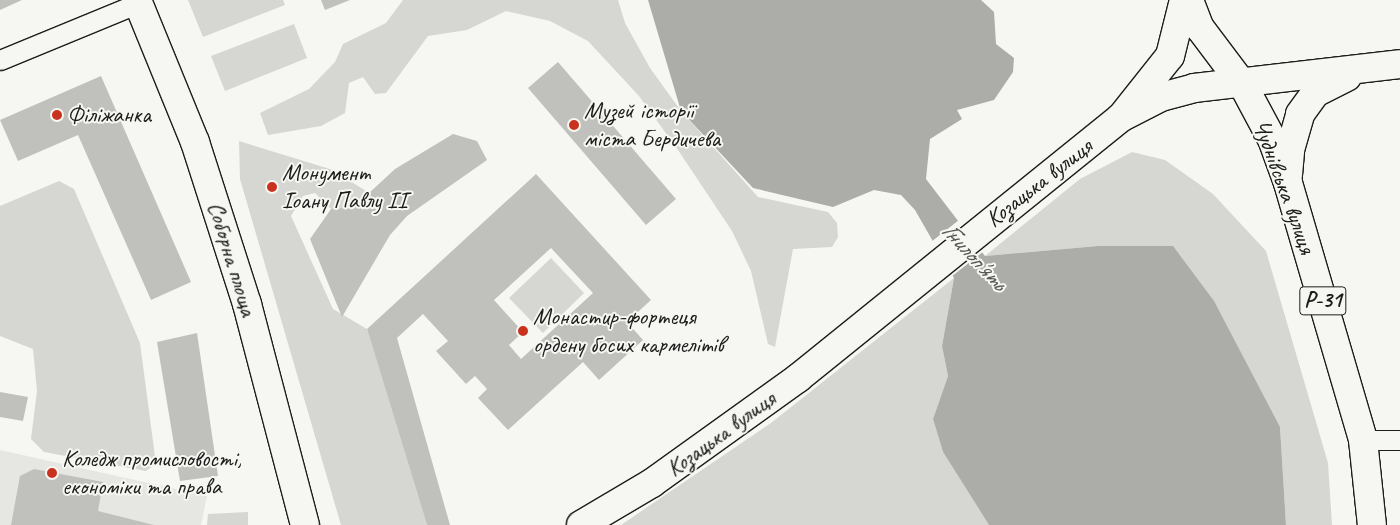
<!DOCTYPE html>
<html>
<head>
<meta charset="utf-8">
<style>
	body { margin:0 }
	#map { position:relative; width:1400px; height:525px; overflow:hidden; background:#f6f6f2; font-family:Caveat,sans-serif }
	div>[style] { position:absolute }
	.built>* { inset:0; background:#e6e6e2 }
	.green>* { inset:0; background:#d6d6d2 }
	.water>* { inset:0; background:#acaca9 }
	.pier>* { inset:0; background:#f6f6f2 }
	.building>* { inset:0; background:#c0c0bd }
	.roads { filter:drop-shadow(1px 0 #1c1c1c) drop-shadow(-1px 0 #1c1c1c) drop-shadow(0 1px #1c1c1c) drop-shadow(0 -1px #1c1c1c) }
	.street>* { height:19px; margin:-9.5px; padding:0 9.5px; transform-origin:9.5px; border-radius:9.5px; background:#f6f6f2 }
	.secondary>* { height:28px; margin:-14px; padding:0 14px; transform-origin:14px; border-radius:14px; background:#f6f6f2 }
	.primary>* { height:28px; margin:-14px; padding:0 14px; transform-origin:14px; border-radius:14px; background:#f6f6f2 }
	.dots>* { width:14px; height:14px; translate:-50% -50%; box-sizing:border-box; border:2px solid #f6f6f2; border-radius:50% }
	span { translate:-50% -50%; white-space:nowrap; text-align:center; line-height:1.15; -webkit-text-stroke:4px #f6f6f2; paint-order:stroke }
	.shield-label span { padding:1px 4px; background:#f6f6f2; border:1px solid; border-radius:4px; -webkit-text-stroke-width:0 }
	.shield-label { font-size:22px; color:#1c1c1c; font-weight:700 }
	.poi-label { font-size:24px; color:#1c1c1c }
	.left { translate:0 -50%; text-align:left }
	.street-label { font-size:24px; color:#1c1c1c }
	.water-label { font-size:25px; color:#565654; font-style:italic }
</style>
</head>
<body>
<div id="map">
	<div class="built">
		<i style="clip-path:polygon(0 450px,207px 496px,201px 525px,0 525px)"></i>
	</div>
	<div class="green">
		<i style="clip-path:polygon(188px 0,283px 0,285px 5px,203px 37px)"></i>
		<i style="clip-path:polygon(403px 0,618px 0,625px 23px,650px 68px,681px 111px,758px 197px,828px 212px,837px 223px,838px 237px,832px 247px,793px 249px,775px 347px,768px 344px,751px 271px,732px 231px,678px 150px,639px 96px,588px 41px,550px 21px,506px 11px,467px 30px,428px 36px,386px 93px,375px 94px,363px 77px,349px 83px,345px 113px,321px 126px,268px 135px,260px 113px,309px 89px,335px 62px,343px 44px,386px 23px)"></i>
		<i style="clip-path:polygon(294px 24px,307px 58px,225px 91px,211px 56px)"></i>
		<i style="clip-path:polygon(239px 141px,333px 170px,369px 193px,354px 207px,331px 209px,315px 193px,303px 196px,291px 216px,333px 309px,367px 329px,427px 525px,341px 525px,240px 179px)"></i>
		<i style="clip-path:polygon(1132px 152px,1165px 160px,1213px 194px,1266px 251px,1328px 463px,1332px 525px,1286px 525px,1280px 427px,1173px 247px,1098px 246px,985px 256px,1080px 179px)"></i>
		<i style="clip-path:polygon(59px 181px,74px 189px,140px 343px,156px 464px,146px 471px,44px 452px,31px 439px,37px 391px,33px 349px,0 336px,0 206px)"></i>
		<i style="clip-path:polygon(551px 258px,584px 293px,543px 333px,509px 298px)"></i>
		<i style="clip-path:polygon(954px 278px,942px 346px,948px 376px,933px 419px,943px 452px,989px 525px,621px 525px,771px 423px)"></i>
		<i style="clip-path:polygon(248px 512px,248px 525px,207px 525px,208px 514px)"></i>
	</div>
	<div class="water">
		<i style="clip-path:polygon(648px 0,981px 0,994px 12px,996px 44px,1014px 58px,1013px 72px,994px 100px,957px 110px,962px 119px,930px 139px,926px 179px,985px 256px,1098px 246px,1173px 246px,1214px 301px,1280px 427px,1286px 525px,989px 525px,943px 452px,933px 419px,948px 376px,942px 346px,954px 278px,915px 210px,901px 195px,874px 190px,833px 207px,753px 188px,681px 111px)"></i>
	</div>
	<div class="pier">
		<i style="clip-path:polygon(959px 220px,984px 251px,951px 277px,931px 242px)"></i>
	</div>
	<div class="building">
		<i style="clip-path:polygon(0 0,22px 0,0 10px)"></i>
		<i style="clip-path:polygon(321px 0,350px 0,325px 10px)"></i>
		<i style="clip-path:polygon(558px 62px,676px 199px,646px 225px,528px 88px)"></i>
		<i style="clip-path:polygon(101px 76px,191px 282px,151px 300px,78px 135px,18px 161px,0 120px)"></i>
		<i style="clip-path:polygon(453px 134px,477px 141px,487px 160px,407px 216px,390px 235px,342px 317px,310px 239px,331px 209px,354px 207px,395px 169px)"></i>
		<i style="clip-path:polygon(evenodd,536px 174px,651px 300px,627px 322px,643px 340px,599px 380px,583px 362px,508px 430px,478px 398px,487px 389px,475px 376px,466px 384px,436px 351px,448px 341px,423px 314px,397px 338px,450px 525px,427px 525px,367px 329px,536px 174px,551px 248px,593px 293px,521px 359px,509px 345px,523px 332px,494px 300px,551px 248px)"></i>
		<i style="clip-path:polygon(197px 333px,218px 476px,180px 481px,157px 342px)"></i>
		<i style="clip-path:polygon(0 392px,28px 397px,23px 421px,0 417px)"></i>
		<i style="clip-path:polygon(34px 469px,103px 482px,98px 511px,154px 525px,11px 525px,20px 476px)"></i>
	</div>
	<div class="roads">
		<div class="street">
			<i style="left:0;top:60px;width:149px;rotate:-22.4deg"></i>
			<i style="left:1363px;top:440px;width:37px"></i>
		</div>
		<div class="secondary">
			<i style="left:1189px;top:0;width:30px;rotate:69deg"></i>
			<i style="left:1200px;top:28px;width:71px;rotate:53deg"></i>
			<i style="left:1123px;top:115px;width:75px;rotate:-51.5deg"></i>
			<i style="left:1170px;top:56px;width:58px;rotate:-76deg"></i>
		</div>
		<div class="primary">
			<i style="left:137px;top:0;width:153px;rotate:67.8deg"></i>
			<i style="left:195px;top:142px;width:170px;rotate:72.2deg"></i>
			<i style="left:247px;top:304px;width:228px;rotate:75.3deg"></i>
			<i style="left:1243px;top:85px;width:61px;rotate:61.8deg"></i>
			<i style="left:1272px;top:139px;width:47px;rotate:70deg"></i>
			<i style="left:1288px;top:183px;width:268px;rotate:73.7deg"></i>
			<i style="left:1363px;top:440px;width:85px;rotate:84deg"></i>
			<i style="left:1288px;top:175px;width:25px;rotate:-85deg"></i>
			<i style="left:1290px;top:150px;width:37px;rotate:-74deg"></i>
			<i style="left:1300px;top:114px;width:26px;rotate:-54deg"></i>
			<i style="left:1315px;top:93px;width:36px;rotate:-27deg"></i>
			<i style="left:581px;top:525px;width:82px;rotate:-30.6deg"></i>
			<i style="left:652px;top:483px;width:180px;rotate:-35.7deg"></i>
			<i style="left:798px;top:378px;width:414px;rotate:-38.9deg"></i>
			<i style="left:1120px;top:118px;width:46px;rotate:-27.1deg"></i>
			<i style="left:1161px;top:97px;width:34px;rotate:-15deg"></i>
			<i style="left:1194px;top:88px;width:207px;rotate:-6.6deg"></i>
		</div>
	</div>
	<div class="dots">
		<i style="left:57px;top:115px;background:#c8321e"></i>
		<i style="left:574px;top:125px;background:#c8321e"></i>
		<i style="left:272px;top:187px;background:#c8321e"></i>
		<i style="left:523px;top:331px;background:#c8321e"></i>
		<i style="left:52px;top:473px;background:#c8321e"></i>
	</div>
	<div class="shield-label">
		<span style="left:1323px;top:301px">Р-31</span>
	</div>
	<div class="poi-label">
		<span class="left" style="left:584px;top:125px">Музей історії<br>міста Бердичева</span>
		<span class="left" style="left:67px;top:115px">Філіжанка</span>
		<span class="left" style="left:282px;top:187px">Монумент<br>Іоану Павлу ІІ</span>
		<span class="left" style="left:533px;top:331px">Монастир-фортеця<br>ордену босих кармелітів</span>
		<span class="left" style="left:62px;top:473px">Коледж промисловості,<br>економіки та права</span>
	</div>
	<div class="street-label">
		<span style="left:1039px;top:183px;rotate:-38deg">Козацька вулиця</span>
		<span style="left:1284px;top:187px;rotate:70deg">Чуднівська вулиця</span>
		<span style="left:232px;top:259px;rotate:73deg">Соборна площа</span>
		<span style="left:721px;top:434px;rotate:-36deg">Козацька вулиця</span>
	</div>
	<div class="water-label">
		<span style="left:974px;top:256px;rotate:47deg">Гнилоп'ять</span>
	</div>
</div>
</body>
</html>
